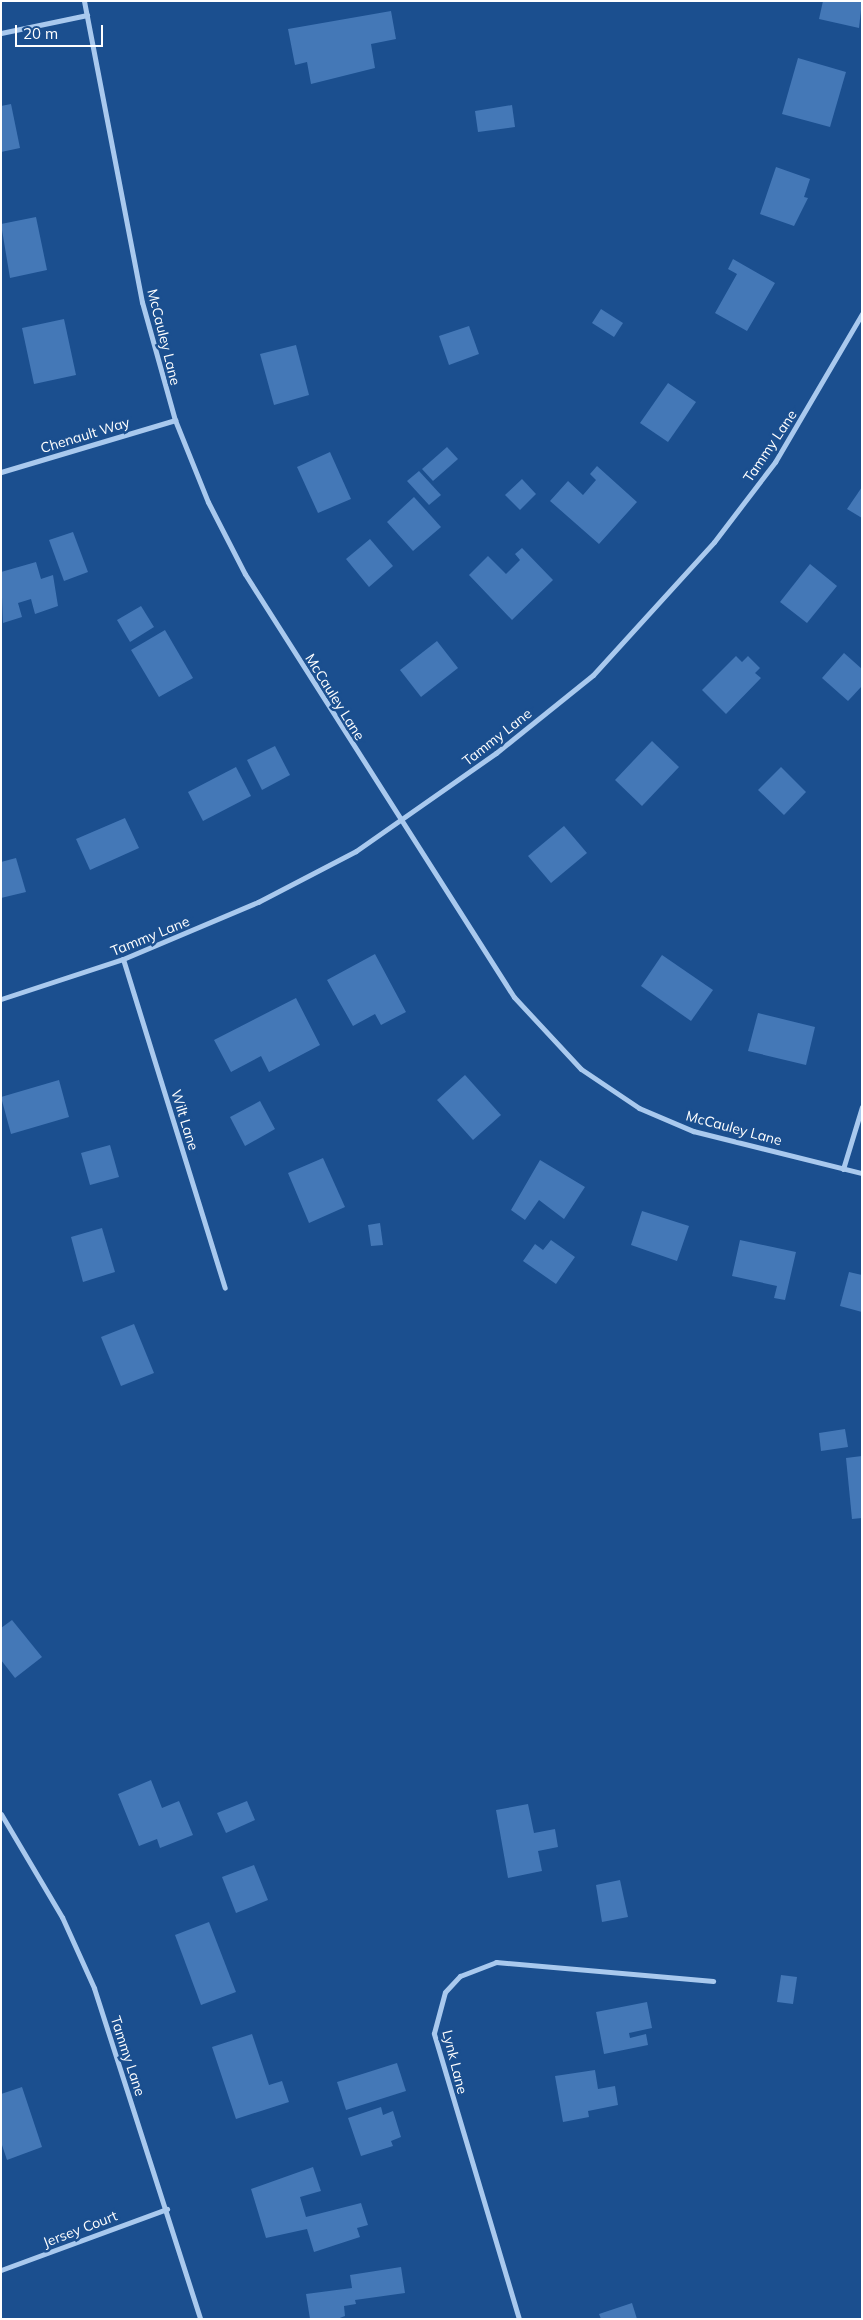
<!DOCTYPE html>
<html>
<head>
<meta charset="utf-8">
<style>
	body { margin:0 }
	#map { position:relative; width:863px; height:2320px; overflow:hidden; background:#1b4f8f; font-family:Mulish,sans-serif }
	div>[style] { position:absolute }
	.building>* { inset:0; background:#4478b7 }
	.street>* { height:5px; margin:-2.5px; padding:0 2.5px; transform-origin:2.5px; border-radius:2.5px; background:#a9c9ee }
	span { translate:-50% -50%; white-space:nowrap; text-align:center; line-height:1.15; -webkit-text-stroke:5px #1b4f8f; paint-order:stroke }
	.street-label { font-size:14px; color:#fff }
	.frame { position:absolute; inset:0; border:2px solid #fff; pointer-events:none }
	.scale { position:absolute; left:15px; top:25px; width:88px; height:22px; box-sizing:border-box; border:2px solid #fff; border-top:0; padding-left:6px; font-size:15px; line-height:18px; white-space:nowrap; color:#fff; -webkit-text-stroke:4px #1b4f8f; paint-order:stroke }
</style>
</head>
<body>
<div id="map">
	<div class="building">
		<i style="clip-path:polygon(823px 1px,862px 1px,859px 28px,819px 19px)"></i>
		<i style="clip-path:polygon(391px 11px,396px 39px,371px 44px,375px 68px,311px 84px,307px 62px,295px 65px,288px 29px)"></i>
		<i style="clip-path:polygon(798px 58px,846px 72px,830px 127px,782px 114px)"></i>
		<i style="clip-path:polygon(11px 104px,20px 148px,1px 152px,1px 106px)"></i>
		<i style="clip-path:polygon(512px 105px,515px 127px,478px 132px,475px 111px)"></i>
		<i style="clip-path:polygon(776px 167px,810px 179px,804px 197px,808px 198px,794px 226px,760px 214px)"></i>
		<i style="clip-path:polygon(36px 217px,47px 270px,10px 278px,1px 224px)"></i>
		<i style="clip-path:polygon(733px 259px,775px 283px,747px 331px,715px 313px,737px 274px,728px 269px)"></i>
		<i style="clip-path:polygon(601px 309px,623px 323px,614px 337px,592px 323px)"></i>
		<i style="clip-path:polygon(64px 319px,76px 375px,34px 384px,22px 328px)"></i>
		<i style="clip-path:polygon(469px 326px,479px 354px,449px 365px,439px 336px)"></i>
		<i style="clip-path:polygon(296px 345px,309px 395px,274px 405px,260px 354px)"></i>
		<i style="clip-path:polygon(668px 383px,696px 402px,668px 442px,640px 423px)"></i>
		<i style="clip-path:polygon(447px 447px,458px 459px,433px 481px,422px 469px)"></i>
		<i style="clip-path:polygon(330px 452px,351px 499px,318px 513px,297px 467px)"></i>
		<i style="clip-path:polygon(597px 466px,637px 502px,599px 544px,550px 501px,568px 481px,583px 495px,596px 480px,590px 474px)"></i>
		<i style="clip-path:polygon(419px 471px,441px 495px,429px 505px,407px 481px)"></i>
		<i style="clip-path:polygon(522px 479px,536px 494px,520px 510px,505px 495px)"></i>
		<i style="clip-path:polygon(862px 487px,862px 518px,847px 509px)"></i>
		<i style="clip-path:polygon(414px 497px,441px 527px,413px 551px,387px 522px)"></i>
		<i style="clip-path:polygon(73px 532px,88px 572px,64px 581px,49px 540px)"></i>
		<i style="clip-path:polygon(370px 539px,393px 566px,369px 587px,346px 559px)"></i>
		<i style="clip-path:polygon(522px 548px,553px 580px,512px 620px,469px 575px,488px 556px,506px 574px,520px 560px,515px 554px)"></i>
		<i style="clip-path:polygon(36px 562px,41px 579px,53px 575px,58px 606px,35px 614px,31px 599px,18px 603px,22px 617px,3px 623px,1px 572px)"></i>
		<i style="clip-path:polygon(810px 564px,837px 586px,807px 623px,780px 602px)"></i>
		<i style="clip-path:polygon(141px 606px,154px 627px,130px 642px,117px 620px)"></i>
		<i style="clip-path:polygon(165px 630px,193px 678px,159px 697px,131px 650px)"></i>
		<i style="clip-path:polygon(437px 641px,458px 668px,421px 697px,400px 670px)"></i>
		<i style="clip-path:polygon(844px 653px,862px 669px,862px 686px,848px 701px,822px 678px)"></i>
		<i style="clip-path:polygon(736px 656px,742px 662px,748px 656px,760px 668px,755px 673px,761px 678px,726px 714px,702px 690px)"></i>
		<i style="clip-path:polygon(652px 741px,679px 767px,642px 806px,615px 780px)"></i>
		<i style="clip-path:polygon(275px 746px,290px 775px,262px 790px,247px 760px)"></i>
		<i style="clip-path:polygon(236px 767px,251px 796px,203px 821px,188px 792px)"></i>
		<i style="clip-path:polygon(781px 767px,806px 792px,784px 815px,758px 790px)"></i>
		<i style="clip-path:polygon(125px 818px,139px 848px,90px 870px,76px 839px)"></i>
		<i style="clip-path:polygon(564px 826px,587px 853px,551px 883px,528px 856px)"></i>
		<i style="clip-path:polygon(16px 858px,26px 892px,1px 898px,1px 862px)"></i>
		<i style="clip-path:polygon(375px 954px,406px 1012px,381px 1025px,375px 1014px,353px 1026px,327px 980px)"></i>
		<i style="clip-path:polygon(662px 955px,713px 990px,691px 1021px,641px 986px)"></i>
		<i style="clip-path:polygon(296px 998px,320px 1045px,269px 1072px,261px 1056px,231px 1072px,214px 1040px)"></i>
		<i style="clip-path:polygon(758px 1013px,815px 1027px,806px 1065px,748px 1051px)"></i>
		<i style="clip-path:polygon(465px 1075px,501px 1115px,473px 1140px,437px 1100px)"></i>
		<i style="clip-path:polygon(59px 1080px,69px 1117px,11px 1134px,1px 1097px)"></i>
		<i style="clip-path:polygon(260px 1101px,275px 1129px,245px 1146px,230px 1117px)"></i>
		<i style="clip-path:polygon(110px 1145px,119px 1177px,90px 1185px,81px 1153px)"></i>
		<i style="clip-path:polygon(323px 1158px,345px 1207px,309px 1223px,288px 1173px)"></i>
		<i style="clip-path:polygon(540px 1160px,585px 1187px,564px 1219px,539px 1200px,525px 1220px,511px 1210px)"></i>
		<i style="clip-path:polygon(642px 1211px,689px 1226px,677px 1261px,631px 1245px)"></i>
		<i style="clip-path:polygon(380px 1223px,383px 1245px,371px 1246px,368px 1225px)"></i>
		<i style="clip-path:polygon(102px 1228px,115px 1272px,83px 1282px,71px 1237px)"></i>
		<i style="clip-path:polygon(551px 1240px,575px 1257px,556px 1284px,523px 1261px,535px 1244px,543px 1250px)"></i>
		<i style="clip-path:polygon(740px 1240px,796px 1252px,785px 1300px,774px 1298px,777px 1286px,732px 1276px)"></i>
		<i style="clip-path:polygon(849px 1272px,862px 1275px,862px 1312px,840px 1306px)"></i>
		<i style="clip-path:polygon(134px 1324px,154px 1373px,121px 1386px,101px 1337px)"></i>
		<i style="clip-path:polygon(845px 1429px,848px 1447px,821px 1451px,819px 1433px)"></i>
		<i style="clip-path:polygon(862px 1456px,862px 1518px,852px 1519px,846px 1458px)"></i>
		<i style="clip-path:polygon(12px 1620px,42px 1657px,15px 1678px,1px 1660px,1px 1628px)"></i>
		<i style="clip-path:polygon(151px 1780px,162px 1808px,179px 1801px,193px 1835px,160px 1848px,157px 1839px,139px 1846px,118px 1794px)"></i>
		<i style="clip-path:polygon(247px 1801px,255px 1820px,226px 1833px,217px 1813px)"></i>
		<i style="clip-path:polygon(528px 1804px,534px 1833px,555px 1829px,558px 1847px,538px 1851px,542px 1871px,508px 1878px,496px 1810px)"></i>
		<i style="clip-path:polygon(254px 1865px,268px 1900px,236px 1913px,222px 1877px)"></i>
		<i style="clip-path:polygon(620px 1880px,628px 1917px,602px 1922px,596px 1885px)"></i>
		<i style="clip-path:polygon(209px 1922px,236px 1992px,201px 2005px,175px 1935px)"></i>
		<i style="clip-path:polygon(781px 1975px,797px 1977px,793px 2004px,777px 2002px)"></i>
		<i style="clip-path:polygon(647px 2002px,652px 2028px,629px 2033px,630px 2038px,646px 2034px,648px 2045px,604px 2054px,596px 2012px)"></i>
		<i style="clip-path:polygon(252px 2034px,269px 2085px,282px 2081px,289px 2102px,236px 2119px,212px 2047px)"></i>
		<i style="clip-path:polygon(397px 2063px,406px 2091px,346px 2110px,337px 2082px)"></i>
		<i style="clip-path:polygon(595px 2070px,598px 2089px,615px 2086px,618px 2105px,588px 2111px,589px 2117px,563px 2122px,555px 2076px)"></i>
		<i style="clip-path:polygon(22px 2087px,42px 2147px,7px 2160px,1px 2142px,1px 2094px)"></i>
		<i style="clip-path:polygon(381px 2107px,383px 2115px,393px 2111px,401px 2137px,391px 2141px,393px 2146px,361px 2156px,348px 2118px)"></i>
		<i style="clip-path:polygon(313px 2167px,321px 2191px,300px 2197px,306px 2217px,361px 2203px,368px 2225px,357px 2228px,360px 2237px,314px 2252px,307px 2229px,266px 2238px,251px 2189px)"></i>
		<i style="clip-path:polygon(401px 2267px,405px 2293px,355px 2300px,356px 2304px,344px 2306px,345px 2316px,337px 2319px,310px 2319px,306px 2294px,352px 2288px,350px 2275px)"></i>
		<i style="clip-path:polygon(632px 2303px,637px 2319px,601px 2319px,599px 2314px)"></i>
	</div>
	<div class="street">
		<i style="left:84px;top:1px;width:307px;rotate:79.1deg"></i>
		<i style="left:142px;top:302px;width:123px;rotate:74.4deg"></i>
		<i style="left:175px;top:420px;width:88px;rotate:68.1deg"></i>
		<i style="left:208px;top:502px;width:81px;rotate:62.8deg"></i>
		<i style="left:245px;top:574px;width:501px;rotate:57.55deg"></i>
		<i style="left:514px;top:997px;width:98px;rotate:47.1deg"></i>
		<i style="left:581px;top:1069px;width:70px;rotate:33.9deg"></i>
		<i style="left:639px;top:1108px;width:59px;rotate:23.1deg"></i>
		<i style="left:693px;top:1131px;width:174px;rotate:14deg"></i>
		<i style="left:1px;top:33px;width:88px;rotate:-11.8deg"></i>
		<i style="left:1px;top:472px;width:182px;rotate:-16.6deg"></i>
		<i style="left:123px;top:959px;width:344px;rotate:72.8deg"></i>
		<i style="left:1px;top:999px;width:128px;rotate:-18.2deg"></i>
		<i style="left:123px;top:959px;width:147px;rotate:-22.9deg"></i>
		<i style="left:258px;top:902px;width:110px;rotate:-27.5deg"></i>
		<i style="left:356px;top:851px;width:171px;rotate:-35deg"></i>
		<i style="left:496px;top:753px;width:124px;rotate:-38.8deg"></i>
		<i style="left:593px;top:675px;width:180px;rotate:-47.7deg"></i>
		<i style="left:714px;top:542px;width:101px;rotate:-52.7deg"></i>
		<i style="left:775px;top:462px;width:172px;rotate:-59.6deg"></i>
		<i style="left:843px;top:1169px;width:65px;rotate:-73deg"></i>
		<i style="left:1px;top:1814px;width:120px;rotate:59.4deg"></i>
		<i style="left:62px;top:1917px;width:78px;rotate:65.7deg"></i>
		<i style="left:94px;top:1988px;width:348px;rotate:72.2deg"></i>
		<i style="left:1px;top:2270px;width:177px;rotate:-20.2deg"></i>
		<i style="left:519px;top:2319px;width:298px;rotate:-106.6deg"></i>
		<i style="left:434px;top:2033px;width:42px;rotate:-75deg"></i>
		<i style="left:445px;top:1992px;width:22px;rotate:-47deg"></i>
		<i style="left:460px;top:1976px;width:39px;rotate:-21deg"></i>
		<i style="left:496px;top:1962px;width:218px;rotate:5deg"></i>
	</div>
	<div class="street-label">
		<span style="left:164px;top:337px;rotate:76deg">McCauley Lane</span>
		<span style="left:85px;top:435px;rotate:-17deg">Chenault Way</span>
		<span style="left:770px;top:446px;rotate:-56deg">Tammy Lane</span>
		<span style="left:335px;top:697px;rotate:58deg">McCauley Lane</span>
		<span style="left:497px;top:737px;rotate:-38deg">Tammy Lane</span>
		<span style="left:150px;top:936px;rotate:-22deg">Tammy Lane</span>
		<span style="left:185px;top:1120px;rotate:73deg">Wilt Lane</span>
		<span style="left:734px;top:1128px;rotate:15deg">McCauley Lane</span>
		<span style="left:128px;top:2056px;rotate:72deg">Tammy Lane</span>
		<span style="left:455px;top:2062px;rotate:76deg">Lynk Lane</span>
		<span style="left:80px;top:2229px;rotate:-21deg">Jersey Court</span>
	</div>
	<div class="frame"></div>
	<div class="scale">20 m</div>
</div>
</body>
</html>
